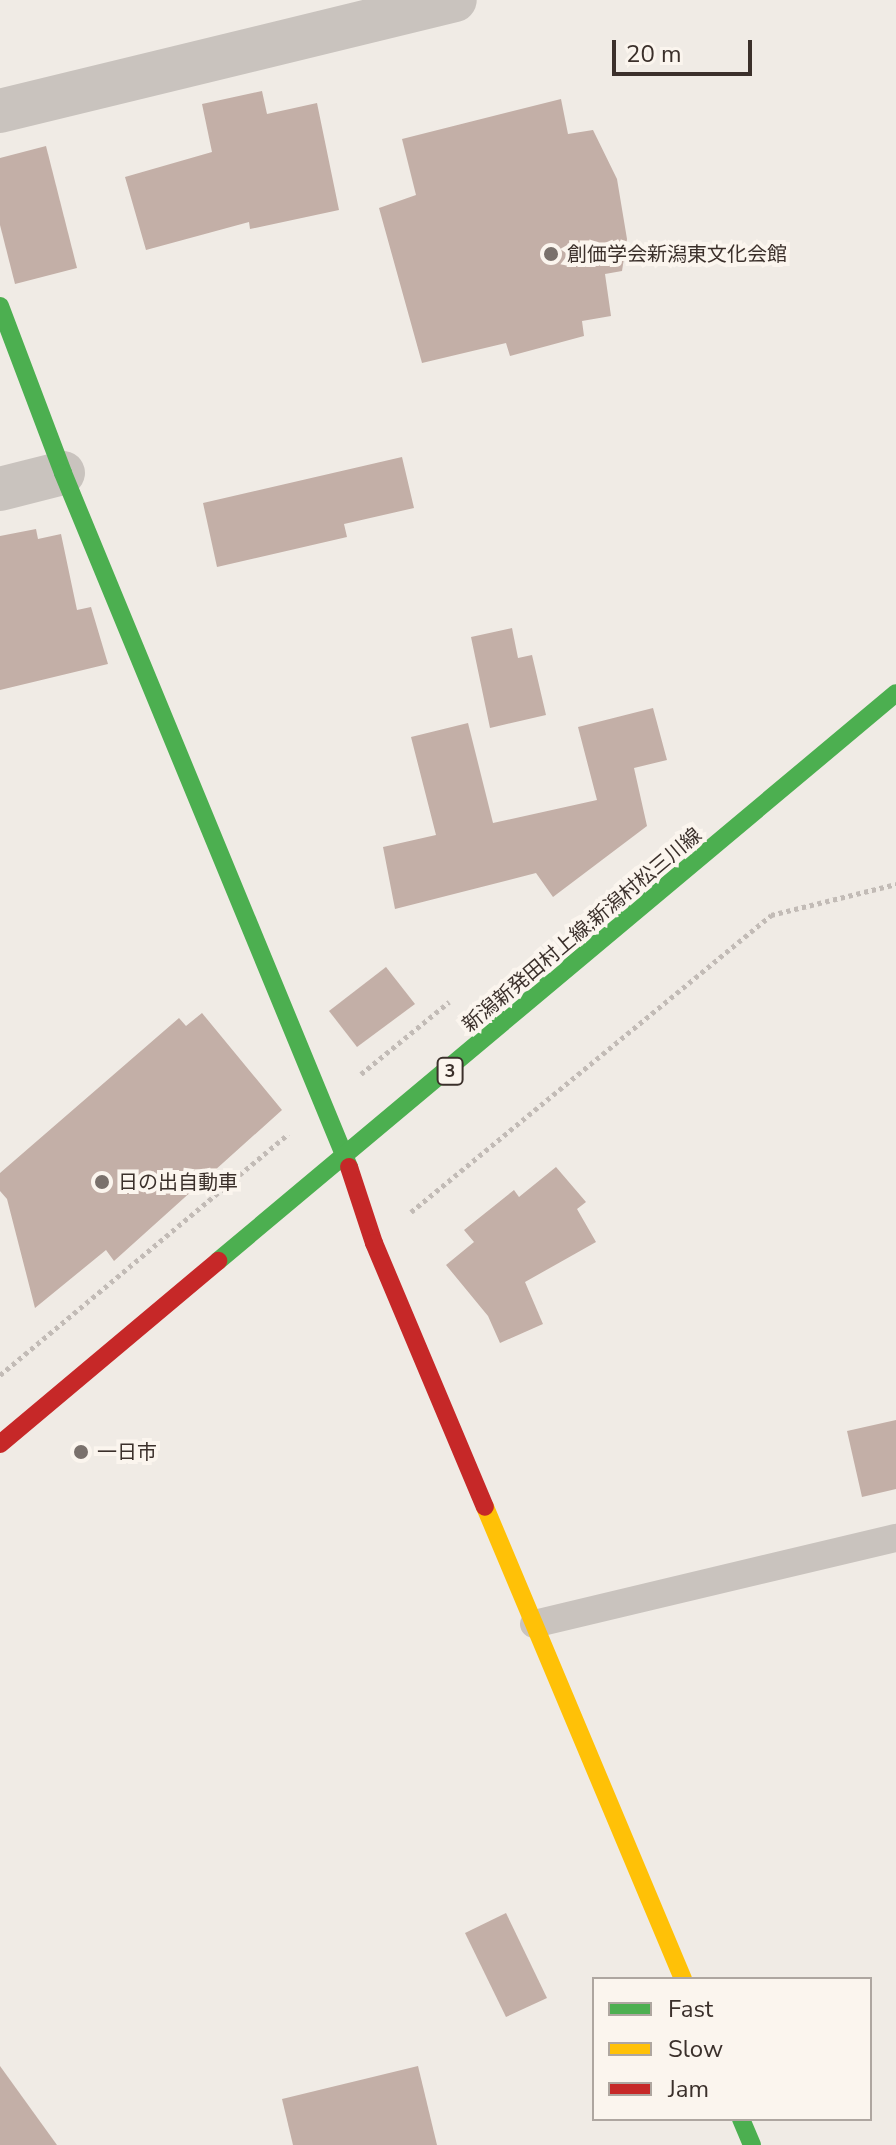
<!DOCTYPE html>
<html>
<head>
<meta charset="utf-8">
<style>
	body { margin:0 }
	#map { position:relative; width:896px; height:2145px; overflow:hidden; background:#f0ebe5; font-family:"Nunito Sans","Noto Sans JP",sans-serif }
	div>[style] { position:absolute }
	.building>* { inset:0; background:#c3afa7 }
	.path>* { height:5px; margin-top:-2.5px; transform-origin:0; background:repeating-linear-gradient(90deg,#c2bbb6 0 4px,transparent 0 8px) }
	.lane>* { height:28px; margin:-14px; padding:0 14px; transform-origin:14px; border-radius:14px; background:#c9c3be }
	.street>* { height:44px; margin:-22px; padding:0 22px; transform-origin:22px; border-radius:22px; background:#c9c3be }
	.fast>* { height:18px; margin:-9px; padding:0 9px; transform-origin:9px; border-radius:9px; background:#4caf50 }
	.slow>* { height:18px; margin:-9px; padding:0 9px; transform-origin:9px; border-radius:9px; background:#ffc107 }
	.jam>* { height:18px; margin:-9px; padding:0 9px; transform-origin:9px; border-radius:9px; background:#c62828 }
	.dots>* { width:22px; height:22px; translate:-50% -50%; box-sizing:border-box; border:4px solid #fbf5ee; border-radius:50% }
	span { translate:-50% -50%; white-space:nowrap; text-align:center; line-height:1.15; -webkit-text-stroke:8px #fbf5ee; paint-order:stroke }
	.shield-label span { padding:2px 6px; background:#fbf5ee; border:2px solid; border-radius:6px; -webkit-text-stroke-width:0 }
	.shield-label { font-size:18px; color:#3b302b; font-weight:700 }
	.poi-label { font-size:20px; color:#3b302b }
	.left { translate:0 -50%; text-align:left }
	.street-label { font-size:20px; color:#3b302b }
	.legend { position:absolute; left:592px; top:1977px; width:280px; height:144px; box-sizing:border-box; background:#fbf5ee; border:2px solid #aea6a0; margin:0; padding:10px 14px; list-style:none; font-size:24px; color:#3b302b }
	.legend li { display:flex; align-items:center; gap:16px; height:40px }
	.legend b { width:40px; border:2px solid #aea6a0 }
	.scale { position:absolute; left:612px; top:40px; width:140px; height:36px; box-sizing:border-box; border:4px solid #3b302b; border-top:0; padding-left:10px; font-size:24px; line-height:28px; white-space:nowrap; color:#3b302b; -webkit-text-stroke:6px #fbf5ee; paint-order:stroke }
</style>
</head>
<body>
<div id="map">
	<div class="building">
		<i style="clip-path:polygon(262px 91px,267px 114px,317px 103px,339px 210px,250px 229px,249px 222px,146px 250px,125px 177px,212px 152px,202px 104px)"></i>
		<i style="clip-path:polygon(561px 99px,568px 134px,593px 130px,617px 179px,627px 239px,622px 271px,605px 274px,611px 316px,582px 321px,584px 336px,510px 356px,506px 343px,422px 363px,379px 208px,416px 195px,402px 139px)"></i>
		<i style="clip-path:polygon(46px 146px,77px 268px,15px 284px,0 225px,0 158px)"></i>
		<i style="clip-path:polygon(402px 457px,414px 508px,344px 524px,347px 537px,217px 567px,203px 503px)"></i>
		<i style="clip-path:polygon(36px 529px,38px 539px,61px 534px,77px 610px,91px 607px,108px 664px,0 690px,0 536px)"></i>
		<i style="clip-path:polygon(512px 628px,518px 658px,532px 655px,546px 715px,490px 728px,471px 637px)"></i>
		<i style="clip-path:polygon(653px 708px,667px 760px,634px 768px,647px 826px,553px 897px,536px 873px,395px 909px,383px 847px,436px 835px,411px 737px,468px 723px,493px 823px,597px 800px,578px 727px)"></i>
		<i style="clip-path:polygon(386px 967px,415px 1004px,357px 1047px,329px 1011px)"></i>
		<i style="clip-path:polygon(202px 1013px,282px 1110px,114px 1261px,106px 1250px,35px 1308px,7px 1199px,0 1191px,0 1173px,179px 1018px,186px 1026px)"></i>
		<i style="clip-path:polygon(556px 1167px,586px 1202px,577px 1209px,596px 1242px,525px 1282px,543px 1324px,500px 1343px,488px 1316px,446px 1265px,474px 1242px,464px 1230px,514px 1190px,519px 1197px)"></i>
		<i style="clip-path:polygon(896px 1420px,896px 1489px,862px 1497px,847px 1431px)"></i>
		<i style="clip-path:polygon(506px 1913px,547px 1998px,506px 2017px,465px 1933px)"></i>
		<i style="clip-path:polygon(0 2066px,57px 2145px,0 2145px)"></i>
		<i style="clip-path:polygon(418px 2066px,437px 2145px,293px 2145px,282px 2099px)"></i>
	</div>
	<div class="path">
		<i style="left:361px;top:1074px;width:114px;rotate:-39.3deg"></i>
		<i style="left:411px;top:1212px;width:467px;rotate:-39.5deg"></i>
		<i style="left:771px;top:915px;width:129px;rotate:-13.9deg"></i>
		<i style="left:0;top:1375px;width:376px;rotate:-39.9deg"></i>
	</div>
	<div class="lane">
		<i style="left:534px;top:1624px;width:372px;rotate:-13.4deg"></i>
	</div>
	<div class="street">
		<i style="left:0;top:111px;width:468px;rotate:-13.7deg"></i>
		<i style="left:0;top:489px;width:65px;rotate:-14.3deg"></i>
	</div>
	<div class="fast">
		<i style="left:0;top:306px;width:178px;rotate:69.3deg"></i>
		<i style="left:63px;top:473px;width:751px;rotate:67.6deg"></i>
		<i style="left:218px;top:1261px;width:884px;rotate:-39.95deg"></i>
		<i style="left:741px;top:2119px;width:28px;rotate:67deg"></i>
	</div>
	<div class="slow">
		<i style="left:485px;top:1507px;width:512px;rotate:67.24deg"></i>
	</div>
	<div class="jam">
		<i style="left:349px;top:1167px;width:80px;rotate:71.8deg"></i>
		<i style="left:374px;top:1243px;width:286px;rotate:67.2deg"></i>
		<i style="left:0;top:1444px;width:285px;rotate:-40deg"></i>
	</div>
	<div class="dots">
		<i style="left:551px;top:254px;background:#7a716c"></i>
		<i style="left:102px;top:1182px;background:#7a716c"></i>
		<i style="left:81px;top:1452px;background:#7a716c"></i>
	</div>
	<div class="shield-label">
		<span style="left:450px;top:1071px">3</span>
	</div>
	<div class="poi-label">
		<span class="left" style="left:567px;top:254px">創価学会新潟東文化会館</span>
		<span class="left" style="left:118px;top:1182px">日の出自動車</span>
		<span class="left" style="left:97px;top:1452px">一日市</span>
	</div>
	<div class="street-label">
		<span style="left:582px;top:930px;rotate:-40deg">新潟新発田村上線;新潟村松三川線</span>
	</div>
	<ul class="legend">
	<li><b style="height:10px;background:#4caf50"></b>Fast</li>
	<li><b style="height:10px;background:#ffc107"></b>Slow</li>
	<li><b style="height:10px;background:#c62828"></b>Jam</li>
	</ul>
	<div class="scale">20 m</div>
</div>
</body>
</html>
